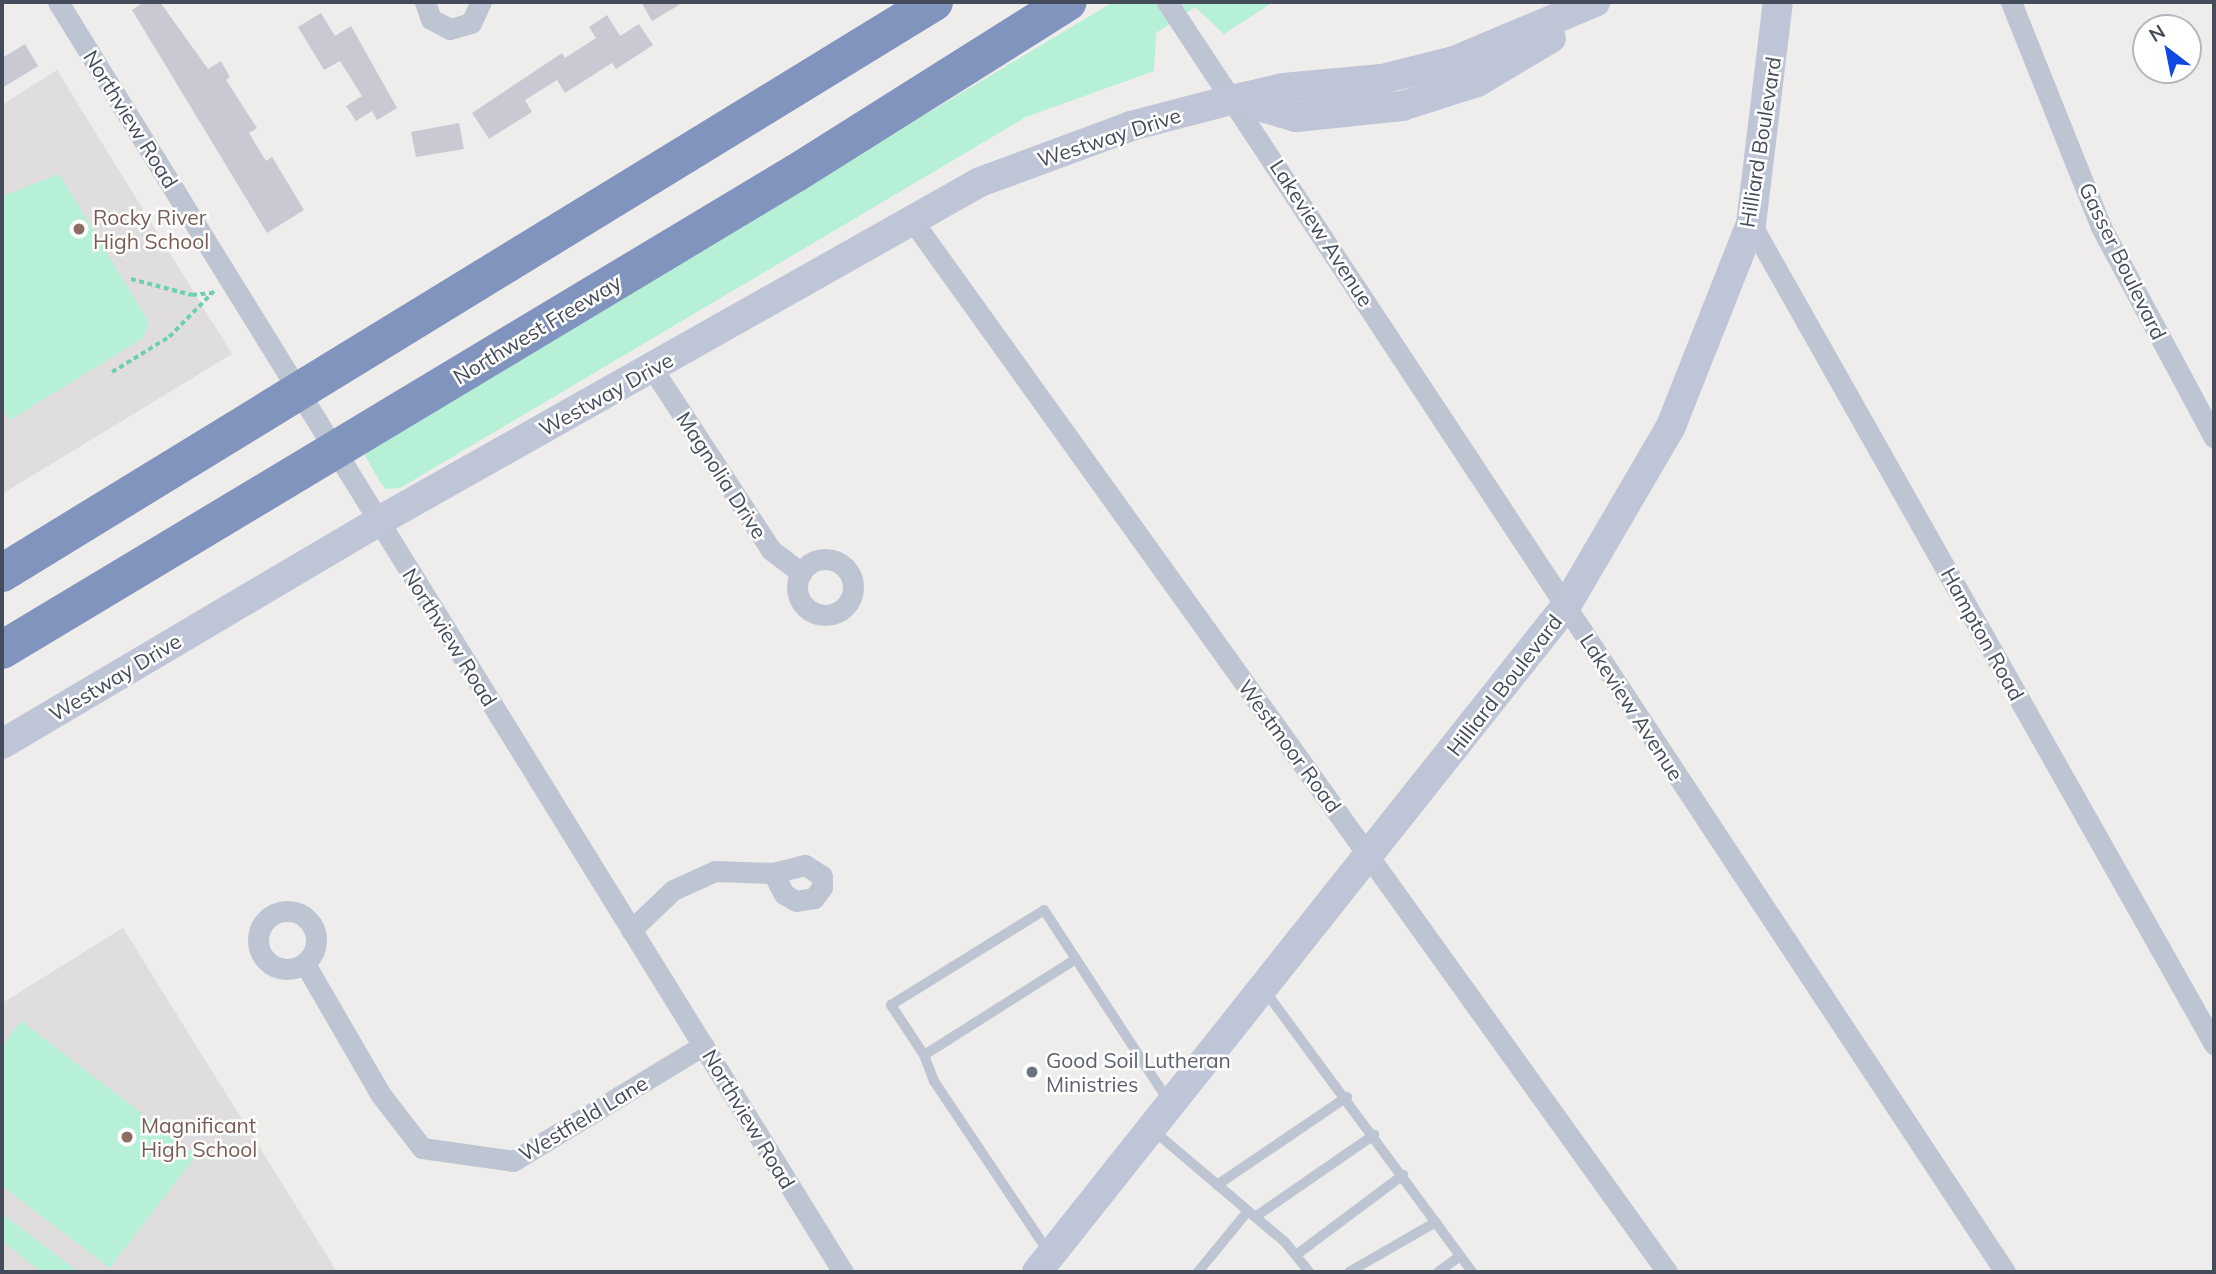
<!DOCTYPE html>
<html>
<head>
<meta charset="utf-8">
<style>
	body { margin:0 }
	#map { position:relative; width:2216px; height:1274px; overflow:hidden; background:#efecec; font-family:Mulish,sans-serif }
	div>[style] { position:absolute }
	.education>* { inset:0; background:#e0ddde }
	.green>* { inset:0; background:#b6f0d7 }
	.building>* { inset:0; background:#c8c9d2 }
	.path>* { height:3.5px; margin-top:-1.75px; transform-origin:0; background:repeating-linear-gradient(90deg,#6dcfb0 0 5px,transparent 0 8.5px) }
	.service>* { height:10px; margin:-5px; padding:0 5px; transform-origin:5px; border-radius:5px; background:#bec5d2 }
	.minor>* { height:21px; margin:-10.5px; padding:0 10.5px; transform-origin:10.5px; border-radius:10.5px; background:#bec5d2 }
	.minor>.ring { margin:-10.5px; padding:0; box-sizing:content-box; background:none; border:21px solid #bec5d2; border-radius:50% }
	.secondary>* { height:30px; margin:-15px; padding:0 15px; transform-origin:15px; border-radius:15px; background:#bdc5d7 }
	.motorway>* { height:38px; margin:-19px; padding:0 19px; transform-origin:19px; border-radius:19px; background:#8094be }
	.dots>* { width:19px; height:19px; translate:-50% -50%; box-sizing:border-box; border:4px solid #fff; border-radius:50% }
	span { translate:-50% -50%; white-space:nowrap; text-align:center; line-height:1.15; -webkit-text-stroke:5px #fff; paint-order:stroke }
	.street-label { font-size:21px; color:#444b5a }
	.education-label { font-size:21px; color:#785e54 }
	.left { translate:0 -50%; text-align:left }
	.worship-label { font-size:21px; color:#5b616d }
	.frame { position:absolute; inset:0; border:4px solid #444b5a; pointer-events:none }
	.north { position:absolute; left:2132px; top:14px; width:70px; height:70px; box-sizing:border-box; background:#fff; border:2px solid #b4b7bd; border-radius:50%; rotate:328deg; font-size:19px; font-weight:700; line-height:28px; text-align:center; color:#444b5a }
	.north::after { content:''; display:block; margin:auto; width:24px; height:32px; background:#1048e4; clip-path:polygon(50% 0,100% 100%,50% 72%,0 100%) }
</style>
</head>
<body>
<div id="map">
	<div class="education">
		<i style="clip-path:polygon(57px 70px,232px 354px,2px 494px,2px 105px)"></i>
		<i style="clip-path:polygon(123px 928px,337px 1272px,2px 1272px,2px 1003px)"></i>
	</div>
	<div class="green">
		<i style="clip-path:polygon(1113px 2px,1273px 2px,1224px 34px,1195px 7px,1156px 33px,1154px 71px,1026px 117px,400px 488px,386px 489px,380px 482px,363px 452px)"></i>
		<i style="clip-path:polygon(59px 174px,149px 322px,143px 338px,10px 420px,2px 410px,2px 196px)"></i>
		<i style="clip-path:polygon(21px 1021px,196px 1155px,110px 1268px,2px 1186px,2px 1047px)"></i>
		<i style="clip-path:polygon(2px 1214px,79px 1272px,42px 1272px,2px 1241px)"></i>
	</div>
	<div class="building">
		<i style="clip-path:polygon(144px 2px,160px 2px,208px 69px,221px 61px,230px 77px,226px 80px,257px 128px,249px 133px,266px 161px,272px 157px,304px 210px,267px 233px,132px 10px)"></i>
		<i style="clip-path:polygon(641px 2px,684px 2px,652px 21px)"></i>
		<i style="clip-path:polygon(321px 13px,335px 36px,351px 26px,397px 108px,377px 120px,372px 111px,356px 121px,346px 106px,362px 96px,340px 61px,324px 70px,298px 27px)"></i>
		<i style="clip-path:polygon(607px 15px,620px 36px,639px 24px,653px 45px,616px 69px,612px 63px,565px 93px,557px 80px,525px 100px,532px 112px,489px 139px,472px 113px,562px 53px,565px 58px,596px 38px,589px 27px)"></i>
		<i style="clip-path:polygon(25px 44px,38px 66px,2px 88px,2px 58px)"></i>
		<i style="clip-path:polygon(459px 123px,464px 149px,416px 157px,411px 132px)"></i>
	</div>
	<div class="path">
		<i style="left:131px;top:279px;width:63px;rotate:14.7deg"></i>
		<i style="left:192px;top:295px;width:19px;rotate:-6deg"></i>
		<i style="left:112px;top:372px;width:67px;rotate:-31.6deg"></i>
		<i style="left:169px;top:337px;width:64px;rotate:-45.6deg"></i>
	</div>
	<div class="service">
		<i style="left:1076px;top:959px;width:180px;rotate:147.7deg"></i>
		<i style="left:924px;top:1055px;width:60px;rotate:-123.4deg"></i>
		<i style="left:891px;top:1005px;width:180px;rotate:-31.8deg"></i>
		<i style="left:1044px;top:910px;width:229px;rotate:56.9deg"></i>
		<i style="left:1265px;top:991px;width:349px;rotate:53.6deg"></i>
		<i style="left:924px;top:1055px;width:28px;rotate:69deg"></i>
		<i style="left:934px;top:1081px;width:207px;rotate:56.2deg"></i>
		<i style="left:1154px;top:1131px;width:172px;rotate:40.3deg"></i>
		<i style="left:1285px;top:1242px;width:38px;rotate:51deg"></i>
		<i style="left:1217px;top:1185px;width:157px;rotate:-34.1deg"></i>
		<i style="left:1255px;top:1217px;width:145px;rotate:-34.6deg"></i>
		<i style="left:1296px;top:1255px;width:134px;rotate:-36.8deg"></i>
		<i style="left:1198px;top:1272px;width:79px;rotate:-50.7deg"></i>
		<i style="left:1349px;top:1272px;width:100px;rotate:-29.9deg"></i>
		<i style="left:1438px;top:1272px;width:27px;rotate:-36deg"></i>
	</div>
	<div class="minor">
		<i style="left:58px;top:2px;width:1493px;rotate:58.28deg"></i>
		<i style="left:425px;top:2px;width:18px;rotate:71deg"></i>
		<i style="left:431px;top:19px;width:21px;rotate:28deg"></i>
		<i style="left:450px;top:29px;width:22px;rotate:-16deg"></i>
		<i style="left:471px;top:23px;width:23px;rotate:-65deg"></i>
		<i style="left:1167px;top:2px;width:1522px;rotate:56.58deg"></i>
		<i style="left:2011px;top:2px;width:242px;rotate:68.2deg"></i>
		<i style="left:2101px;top:227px;width:239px;rotate:61.8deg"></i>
		<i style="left:912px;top:220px;width:1295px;rotate:54.33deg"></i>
		<i style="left:1751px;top:224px;width:942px;rotate:60.55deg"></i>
		<i style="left:652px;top:368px;width:217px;rotate:56.8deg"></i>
		<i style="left:771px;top:550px;width:38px;rotate:37deg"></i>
		<i class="ring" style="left:797px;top:559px;width:35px;height:35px"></i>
		<i class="ring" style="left:258px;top:911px;width:37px;height:37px"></i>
		<i style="left:631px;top:930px;width:58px;rotate:-43.6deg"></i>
		<i style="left:673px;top:890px;width:46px;rotate:-24.3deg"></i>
		<i style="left:715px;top:871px;width:58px;rotate:2deg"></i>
		<i style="left:773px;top:873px;width:33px;rotate:-14deg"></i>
		<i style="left:805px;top:865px;width:20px;rotate:33deg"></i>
		<i style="left:822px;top:876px;width:11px;rotate:90deg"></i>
		<i style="left:822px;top:887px;width:14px;rotate:126deg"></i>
		<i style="left:814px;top:898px;width:18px;rotate:171deg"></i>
		<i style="left:796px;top:901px;width:14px;rotate:-150deg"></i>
		<i style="left:784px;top:894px;width:24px;rotate:-118deg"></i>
		<i style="left:305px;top:964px;width:151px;rotate:59.9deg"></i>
		<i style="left:381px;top:1095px;width:67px;rotate:52.3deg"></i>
		<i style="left:422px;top:1148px;width:92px;rotate:8.1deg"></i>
		<i style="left:513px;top:1161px;width:223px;rotate:-31.3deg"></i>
	</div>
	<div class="secondary">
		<i style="left:1235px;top:99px;width:64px;rotate:16.4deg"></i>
		<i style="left:1296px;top:117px;width:107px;rotate:-5.9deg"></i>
		<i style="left:1402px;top:106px;width:79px;rotate:-17.7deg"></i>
		<i style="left:1477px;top:82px;width:86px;rotate:-30.7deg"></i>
		<i style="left:2px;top:744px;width:438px;rotate:-30.6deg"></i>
		<i style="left:379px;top:521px;width:690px;rotate:-29.43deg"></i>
		<i style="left:980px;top:182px;width:161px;rotate:-20.3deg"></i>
		<i style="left:1131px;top:126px;width:107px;rotate:-14.6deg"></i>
		<i style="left:1235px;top:99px;width:49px;rotate:-12.9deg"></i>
		<i style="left:1283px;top:88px;width:99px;rotate:-5.2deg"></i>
		<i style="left:1382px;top:79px;width:74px;rotate:-14deg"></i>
		<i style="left:1454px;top:61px;width:153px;rotate:-22.7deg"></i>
		<i style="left:1037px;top:1272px;width:851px;rotate:-51.54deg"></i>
		<i style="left:1566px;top:606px;width:208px;rotate:-59.7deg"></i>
		<i style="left:1671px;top:426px;width:217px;rotate:-68.4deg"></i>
		<i style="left:1751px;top:224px;width:224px;rotate:-83.1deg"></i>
	</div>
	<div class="motorway">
		<i style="left:2px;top:573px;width:1093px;rotate:-31.49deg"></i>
		<i style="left:2px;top:650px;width:926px;rotate:-31deg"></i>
		<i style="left:796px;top:173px;width:321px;rotate:-32.2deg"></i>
	</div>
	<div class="dots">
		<i style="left:79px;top:229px;background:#8d6e63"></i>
		<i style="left:1032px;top:1072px;background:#6b7280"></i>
		<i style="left:127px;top:1137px;background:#8d6e63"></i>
	</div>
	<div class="street-label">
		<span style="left:131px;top:119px;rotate:58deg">Northview Road</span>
		<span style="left:1109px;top:137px;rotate:-18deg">Westway Drive</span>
		<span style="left:1760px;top:142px;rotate:-81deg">Hilliard Boulevard</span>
		<span style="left:1322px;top:233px;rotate:57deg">Lakeview Avenue</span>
		<span style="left:2123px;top:261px;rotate:64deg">Gasser Boulevard</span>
		<span style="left:537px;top:329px;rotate:-31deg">Northwest Freeway</span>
		<span style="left:606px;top:394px;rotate:-29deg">Westway Drive</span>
		<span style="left:722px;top:475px;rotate:57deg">Magnolia Drive</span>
		<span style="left:1983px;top:634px;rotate:61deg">Hampton Road</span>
		<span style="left:450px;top:637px;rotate:58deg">Northview Road</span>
		<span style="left:115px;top:677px;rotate:-31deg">Westway Drive</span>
		<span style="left:1504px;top:685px;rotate:-52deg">Hilliard Boulevard</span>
		<span style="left:1632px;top:707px;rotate:57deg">Lakeview Avenue</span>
		<span style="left:1290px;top:746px;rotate:54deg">Westmoor Road</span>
		<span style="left:583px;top:1118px;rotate:-31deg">Westfield Lane</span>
		<span style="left:749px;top:1119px;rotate:59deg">Northview Road</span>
	</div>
	<div class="education-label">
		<span class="left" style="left:93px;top:229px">Rocky River<br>High School</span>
		<span class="left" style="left:141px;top:1137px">Magnificant<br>High School</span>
	</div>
	<div class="worship-label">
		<span class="left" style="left:1046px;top:1072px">Good Soil Lutheran<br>Ministries</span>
	</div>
	<div class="frame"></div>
	<div class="north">N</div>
</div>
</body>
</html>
